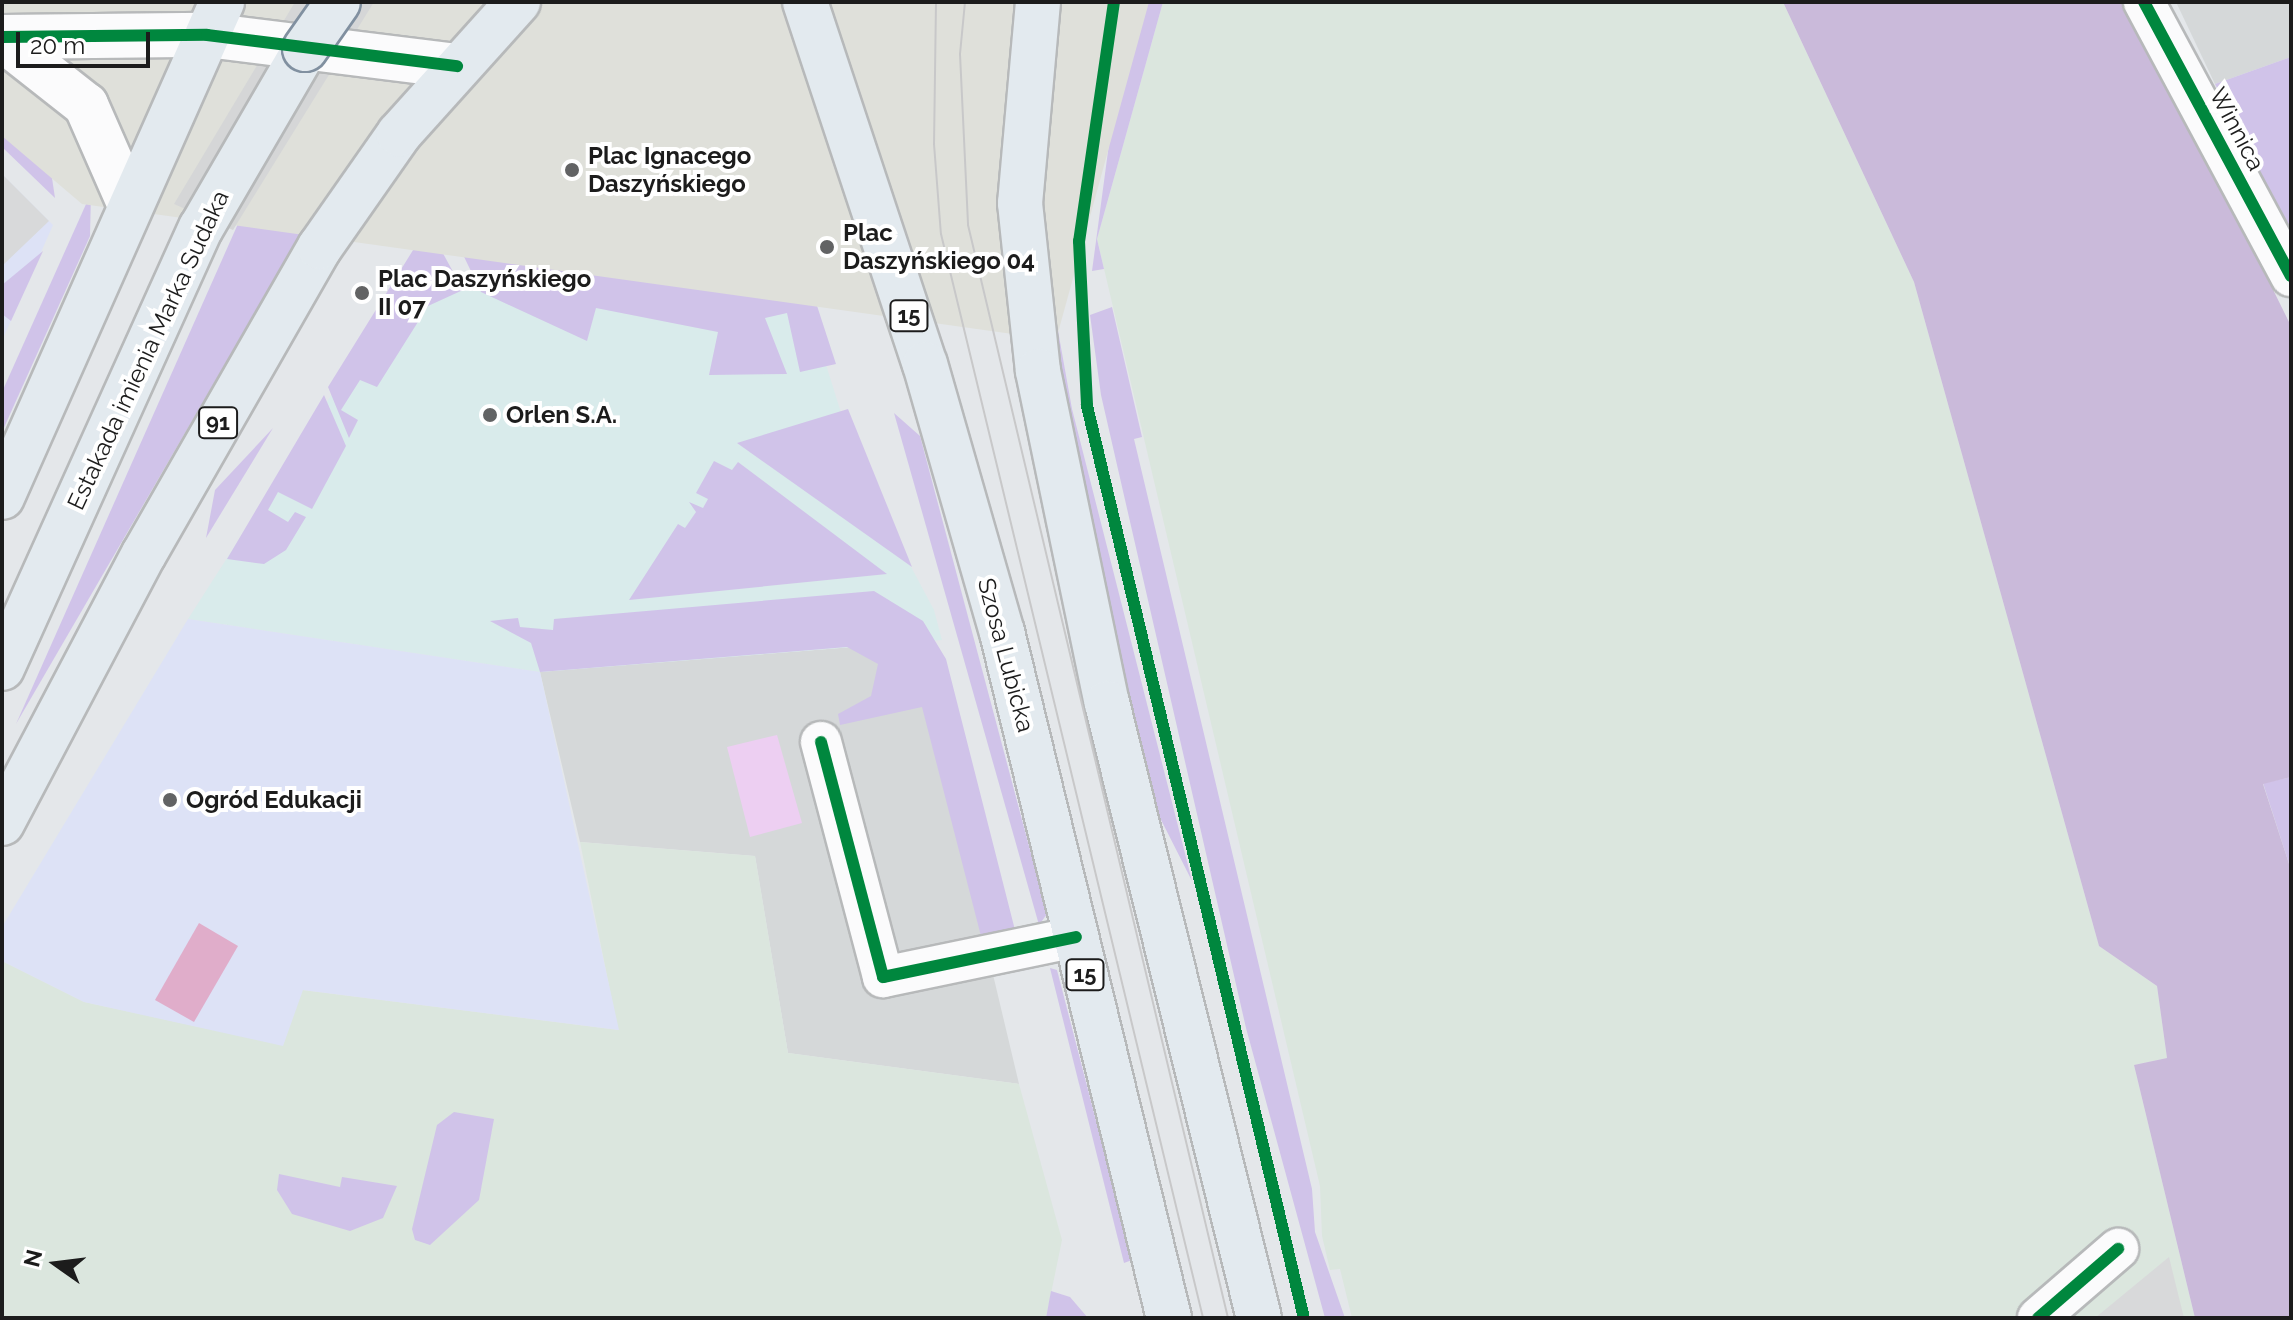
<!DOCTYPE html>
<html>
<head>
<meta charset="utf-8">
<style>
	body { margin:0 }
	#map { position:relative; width:2293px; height:1320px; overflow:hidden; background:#e4e7ea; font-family:Raleway,sans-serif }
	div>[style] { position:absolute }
	.residential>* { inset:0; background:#d5d8d9 }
	.commercial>* { inset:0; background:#d9ebeb }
	.industrial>* { inset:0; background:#dbe6de }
	.education>* { inset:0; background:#dde2f6 }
	.grass>* { inset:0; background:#d0c3e9 }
	.forest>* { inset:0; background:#cabada }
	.park>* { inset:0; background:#edcff2 }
	.pitch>* { inset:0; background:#e0adca }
	.parking>* { inset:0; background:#d8d9da }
	.plaza>* { inset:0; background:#dfe0da }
	.pier>* { inset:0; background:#d5d6d7 }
	.roads { filter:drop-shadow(2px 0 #b7b9ba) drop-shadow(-2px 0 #b7b9ba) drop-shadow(0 2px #b7b9ba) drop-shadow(0 -2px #b7b9ba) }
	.minor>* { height:40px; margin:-20px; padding:0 20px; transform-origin:20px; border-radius:20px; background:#fbfbfc }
	.tertiary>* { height:44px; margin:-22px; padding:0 22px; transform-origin:22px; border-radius:22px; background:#fbfbfc }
	.primary>* { height:44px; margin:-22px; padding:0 22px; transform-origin:22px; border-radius:22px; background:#e3eaef }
	.tram>* { height:2px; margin:-1px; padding:0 1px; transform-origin:1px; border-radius:1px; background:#c8c8c9 }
	.bridges { filter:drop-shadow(2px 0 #8190a0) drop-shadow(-2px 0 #8190a0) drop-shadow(0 2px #8190a0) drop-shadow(0 -2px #8190a0) }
	.primary-bridge>* { height:44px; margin:-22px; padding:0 22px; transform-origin:22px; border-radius:22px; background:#e3eaef }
	.cycleway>* { height:12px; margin:-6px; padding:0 6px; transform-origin:6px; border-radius:6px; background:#00873e }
	.dots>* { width:22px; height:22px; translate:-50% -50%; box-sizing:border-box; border:4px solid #fff; border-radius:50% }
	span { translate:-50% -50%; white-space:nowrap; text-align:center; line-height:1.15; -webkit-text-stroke:8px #fff; paint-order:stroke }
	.shield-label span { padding:2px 6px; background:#fff; border:2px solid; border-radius:6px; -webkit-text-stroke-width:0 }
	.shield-label { font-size:22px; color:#1c1c1c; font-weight:700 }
	.street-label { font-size:24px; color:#1c1c1c }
	.poi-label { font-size:24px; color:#1c1c1c; font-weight:700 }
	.left { translate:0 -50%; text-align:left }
	.frame { position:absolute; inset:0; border:4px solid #1c1c1c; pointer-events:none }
	.north { position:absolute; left:16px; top:1224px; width:80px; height:80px; -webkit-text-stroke:6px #fff; paint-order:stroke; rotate:284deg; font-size:22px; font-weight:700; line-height:32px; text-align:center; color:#1c1c1c }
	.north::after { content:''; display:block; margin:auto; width:28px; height:36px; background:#1c1c1c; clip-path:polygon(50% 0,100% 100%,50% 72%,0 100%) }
	.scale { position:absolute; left:16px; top:32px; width:134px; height:36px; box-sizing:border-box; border:4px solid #1c1c1c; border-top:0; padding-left:10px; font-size:24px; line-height:28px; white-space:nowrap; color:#1c1c1c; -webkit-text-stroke:6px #fff; paint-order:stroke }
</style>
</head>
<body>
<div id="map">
	<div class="residential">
		<i style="clip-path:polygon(2176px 2px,2291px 2px,2291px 57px,2215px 84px)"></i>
		<i style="clip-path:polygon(914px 642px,1019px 1084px,788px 1053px,755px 856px,580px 842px,540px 672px)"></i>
	</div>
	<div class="commercial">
		<i style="clip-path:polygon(448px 280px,802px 288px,858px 467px,934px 610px,942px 640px,540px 672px,188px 619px,355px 358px)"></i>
	</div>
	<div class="industrial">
		<i style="clip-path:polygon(1163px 2px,1783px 2px,1914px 282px,2099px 946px,2157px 986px,2167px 1058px,2134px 1065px,2195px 1318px,1352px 1318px,1340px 1269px,1330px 1270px,1322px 1236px,1320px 1186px,1097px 239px)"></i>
		<i style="clip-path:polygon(580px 842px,755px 856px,788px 1053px,1019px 1084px,1062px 1240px,1046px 1318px,2px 1318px,2px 961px,84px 1002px,283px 1045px,302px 990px,618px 1030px)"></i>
	</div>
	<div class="education">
		<i style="clip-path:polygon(2px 174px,53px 225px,2px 341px)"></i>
		<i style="clip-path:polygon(188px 619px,540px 672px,619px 1030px,303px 990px,283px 1046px,84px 1002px,2px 961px,2px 927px)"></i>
	</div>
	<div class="grass">
		<i style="clip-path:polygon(1128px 2px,1163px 2px,1097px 239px,1104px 269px,1092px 271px)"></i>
		<i style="clip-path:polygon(733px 48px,836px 364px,800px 372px,787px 313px,765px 318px,787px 374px,709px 375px,718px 332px,596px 308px,587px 341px,481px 292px,442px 211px)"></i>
		<i style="clip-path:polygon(2291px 57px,2291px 239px,2215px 84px)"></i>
		<i style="clip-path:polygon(2px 111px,49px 158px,55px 198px,2px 147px)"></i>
		<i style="clip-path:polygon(347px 154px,16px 724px,245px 208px)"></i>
		<i style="clip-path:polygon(91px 193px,90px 236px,2px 432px,2px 392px)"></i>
		<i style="clip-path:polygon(428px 226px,463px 290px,428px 306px,377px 387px,360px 380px,341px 410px,358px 420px,349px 438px,328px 387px)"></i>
		<i style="clip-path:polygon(43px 251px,11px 321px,2px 314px,2px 285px)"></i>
		<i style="clip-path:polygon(1112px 307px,1142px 437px,1134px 439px,1312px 1189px,1315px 1232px,1345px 1318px,1325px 1318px,1246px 1028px,1101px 395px,1090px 315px)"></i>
		<i style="clip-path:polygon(1057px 325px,1072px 409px,1192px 881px,1153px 804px,1063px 410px)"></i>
		<i style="clip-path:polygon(324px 395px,346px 446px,312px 509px,278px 492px,268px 510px,288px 522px,295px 512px,306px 517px,286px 550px,264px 564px,227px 559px)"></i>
		<i style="clip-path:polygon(848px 409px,912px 567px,737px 443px)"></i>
		<i style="clip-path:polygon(894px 413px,920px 436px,1047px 914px,1039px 925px)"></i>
		<i style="clip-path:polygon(273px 428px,206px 538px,215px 490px)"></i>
		<i style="clip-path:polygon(714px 461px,732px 470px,738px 462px,887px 574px,629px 600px,678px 524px,685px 528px,696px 512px,689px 502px,703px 508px,708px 499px,696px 493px)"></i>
		<i style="clip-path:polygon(874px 591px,923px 621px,946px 659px,1016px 934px,982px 940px,922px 707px,840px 725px,838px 714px,871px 696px,878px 664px,847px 647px,540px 672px,531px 643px,490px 621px,518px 618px,520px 627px,553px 630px,554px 619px)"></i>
		<i style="clip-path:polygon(2291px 777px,2291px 870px,2263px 783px)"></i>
		<i style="clip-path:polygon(1050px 968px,1057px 970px,1132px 1260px,1124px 1263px)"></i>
		<i style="clip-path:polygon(454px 1112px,494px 1119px,479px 1200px,430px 1245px,415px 1240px,412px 1229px,437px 1125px)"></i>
		<i style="clip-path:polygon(279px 1174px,340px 1187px,342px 1177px,397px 1186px,383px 1218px,350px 1231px,292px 1214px,277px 1190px)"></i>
		<i style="clip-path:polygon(1051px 1291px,1070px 1297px,1088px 1318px,1046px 1318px)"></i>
	</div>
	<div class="forest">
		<i style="clip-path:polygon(1783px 2px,2131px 2px,2291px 326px,2291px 777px,2263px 784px,2291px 870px,2291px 1318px,2195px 1318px,2134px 1065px,2167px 1058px,2157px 986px,2099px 946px,1914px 282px)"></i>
	</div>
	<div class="park">
		<i style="clip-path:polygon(777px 735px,802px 823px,750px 837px,727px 747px)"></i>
	</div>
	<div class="pitch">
		<i style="clip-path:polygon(199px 923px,238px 946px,194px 1022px,155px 1000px)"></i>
	</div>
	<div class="parking">
		<i style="clip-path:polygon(2px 174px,49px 221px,2px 266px)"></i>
		<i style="clip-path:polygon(2169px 1257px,2184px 1318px,2095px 1318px)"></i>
	</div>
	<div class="plaza">
		<i style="clip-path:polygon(2px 2px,1149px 2px,1056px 340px,82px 204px,2px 136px)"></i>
	</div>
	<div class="pier">
		<i style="clip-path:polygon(295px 2px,374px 2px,233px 230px,174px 204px)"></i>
	</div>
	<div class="roads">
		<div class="minor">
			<i style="left:2144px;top:2px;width:311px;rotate:61.8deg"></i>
			<i style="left:821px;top:742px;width:243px;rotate:75.2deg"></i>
			<i style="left:883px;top:977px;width:197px;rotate:-11.7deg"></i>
			<i style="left:2038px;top:1318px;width:106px;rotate:-40.8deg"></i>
		</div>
		<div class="tertiary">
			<i style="left:2px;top:37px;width:205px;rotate:-0.6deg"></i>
			<i style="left:207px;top:35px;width:252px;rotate:7.1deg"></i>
			<i style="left:2px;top:39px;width:107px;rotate:38.2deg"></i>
			<i style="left:86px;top:105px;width:109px;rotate:66.3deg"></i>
		</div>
		<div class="primary">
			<i style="left:805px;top:2px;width:381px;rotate:71.7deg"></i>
			<i style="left:925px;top:364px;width:279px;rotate:74deg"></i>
			<i style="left:1002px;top:632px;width:706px;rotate:76.32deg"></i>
			<i style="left:1038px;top:2px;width:202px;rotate:95.1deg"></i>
			<i style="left:1020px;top:203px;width:169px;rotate:83.9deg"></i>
			<i style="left:1038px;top:371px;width:339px;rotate:78.3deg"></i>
			<i style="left:1107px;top:703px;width:634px;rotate:76.12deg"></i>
			<i style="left:2px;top:497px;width:542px;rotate:-66.04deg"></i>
			<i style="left:2px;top:668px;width:483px;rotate:-65.7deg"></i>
			<i style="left:201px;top:228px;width:207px;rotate:-59.8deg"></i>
			<i style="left:2px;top:823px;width:304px;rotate:-62.2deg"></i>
			<i style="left:144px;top:554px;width:354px;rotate:-60.2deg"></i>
			<i style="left:320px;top:247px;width:138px;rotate:-55deg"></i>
			<i style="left:399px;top:134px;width:178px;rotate:-48deg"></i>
		</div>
	</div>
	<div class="tram">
		<i style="left:936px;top:2px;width:142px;rotate:90.8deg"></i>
		<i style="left:934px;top:144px;width:90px;rotate:85.6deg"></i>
		<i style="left:941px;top:234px;width:1115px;rotate:76.41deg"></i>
		<i style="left:965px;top:2px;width:52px;rotate:95.5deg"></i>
		<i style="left:960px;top:54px;width:171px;rotate:87.3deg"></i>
		<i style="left:968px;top:225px;width:1123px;rotate:76.62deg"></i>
	</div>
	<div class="bridges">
		<div class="primary-bridge">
			<i style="left:305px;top:49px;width:57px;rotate:-54.9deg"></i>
		</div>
	</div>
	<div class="cycleway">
		<i style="left:1114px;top:2px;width:242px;rotate:98.3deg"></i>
		<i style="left:1079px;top:241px;width:165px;rotate:87.2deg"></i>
		<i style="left:1087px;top:406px;width:937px;rotate:76.62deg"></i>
		<i style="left:2144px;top:2px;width:311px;rotate:61.8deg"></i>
		<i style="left:2px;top:37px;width:205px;rotate:-0.6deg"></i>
		<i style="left:207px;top:35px;width:252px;rotate:7.1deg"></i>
		<i style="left:821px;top:742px;width:243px;rotate:75.2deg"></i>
		<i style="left:883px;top:977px;width:197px;rotate:-11.7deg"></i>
		<i style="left:2038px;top:1318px;width:106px;rotate:-40.8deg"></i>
	</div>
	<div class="dots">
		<i style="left:572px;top:170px;background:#626364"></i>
		<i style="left:827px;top:247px;background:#626364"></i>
		<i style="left:362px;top:293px;background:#626364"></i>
		<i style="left:490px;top:415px;background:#626364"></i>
		<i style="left:170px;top:800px;background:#626364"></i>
	</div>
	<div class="shield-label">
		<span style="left:909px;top:316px">15</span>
		<span style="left:218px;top:423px">91</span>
		<span style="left:1085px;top:975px">15</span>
	</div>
	<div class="street-label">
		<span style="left:2237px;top:129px;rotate:62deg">Winnica</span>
		<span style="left:148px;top:350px;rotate:-65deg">Estakada imienia Marka Sudaka</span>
		<span style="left:1006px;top:655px;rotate:75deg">Szosa Lubicka</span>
	</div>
	<div class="poi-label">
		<span class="left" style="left:588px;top:170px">Plac Ignacego<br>Daszyńskiego</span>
		<span class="left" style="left:843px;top:247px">Plac<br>Daszyńskiego 04</span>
		<span class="left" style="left:378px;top:293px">Plac Daszyńskiego<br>II 07</span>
		<span class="left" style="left:506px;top:415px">Orlen S.A.</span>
		<span class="left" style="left:186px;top:800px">Ogród Edukacji</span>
	</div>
	<div class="frame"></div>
	<div class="north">N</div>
	<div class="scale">20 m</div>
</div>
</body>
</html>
